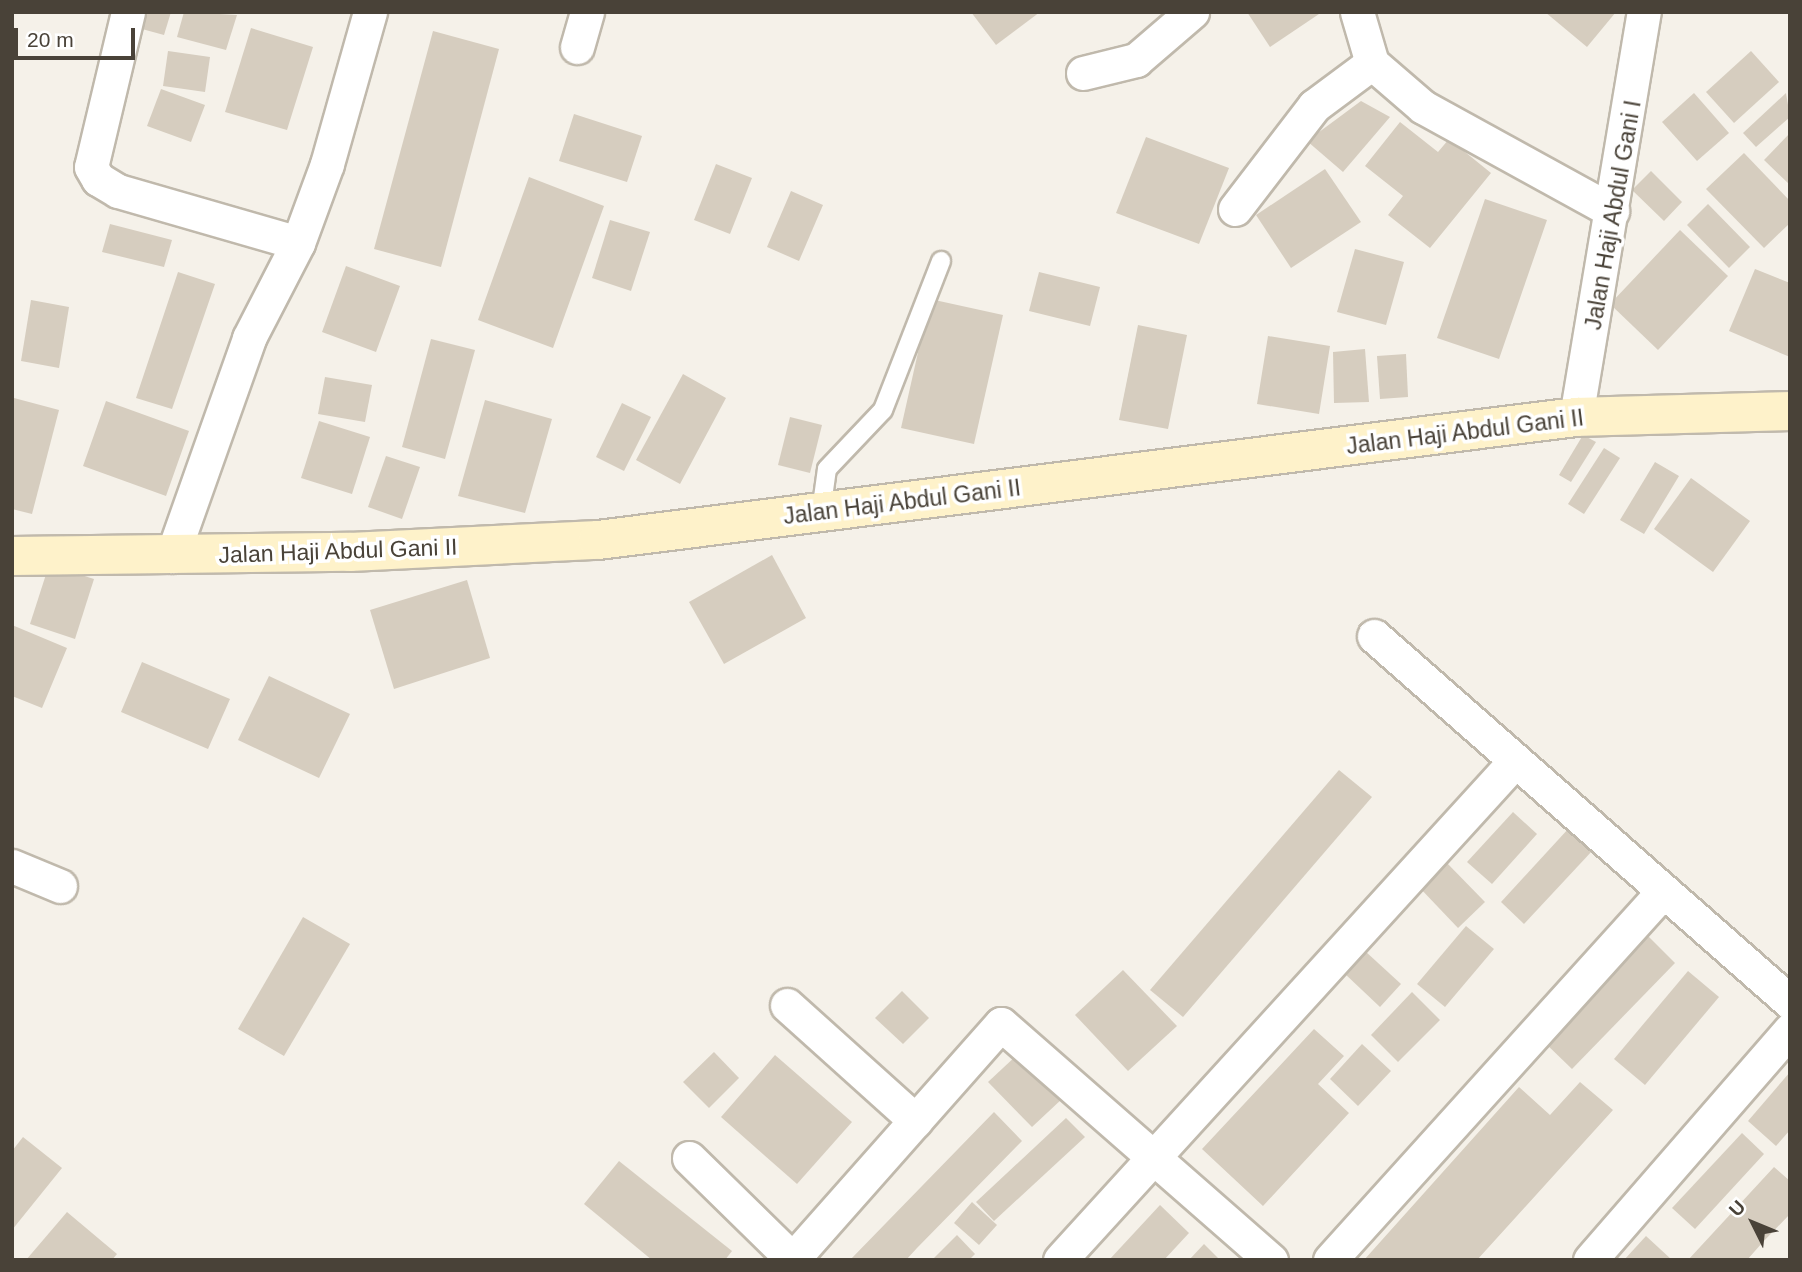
<!DOCTYPE html>
<html>
<head>
<meta charset="utf-8">
<style>
	body { margin:0 }
	#map { position:relative; width:1802px; height:1272px; overflow:hidden; background:#f5f1e9; font-family:Helvetica,sans-serif }
	div>[style] { position:absolute }
	.building>* { inset:0; background:#d6cdbf }
	.roads { filter:drop-shadow(2px 0 #c0b9ac) drop-shadow(-2px 0 #c0b9ac) drop-shadow(0 2px #c0b9ac) drop-shadow(0 -2px #c0b9ac) }
	.lane>* { height:18px; margin:-9px; padding:0 9px; transform-origin:9px; border-radius:9px; background:#fff }
	.street>* { height:33px; margin:-16.5px; padding:0 16.5px; transform-origin:16.5px; border-radius:16.5px; background:#fff }
	.secondary>* { height:38px; margin:-19px; padding:0 19px; transform-origin:19px; border-radius:19px; background:#fef2ca }
	span { translate:-50% -50%; white-space:nowrap; text-align:center; line-height:1.15; -webkit-text-stroke:7px #fff; paint-order:stroke }
	.street-label { font-size:23px; color:#494238 }
	.frame { position:absolute; inset:0; border:14px solid #494238; pointer-events:none }
	.north { position:absolute; left:1718px; top:1188px; width:70px; height:70px; -webkit-text-stroke:5px #fff; paint-order:stroke; rotate:313deg; font-size:19px; font-weight:700; line-height:28px; text-align:center; color:#494238 }
	.north::after { content:''; display:block; margin:auto; width:24px; height:32px; background:#494238; clip-path:polygon(50% 0,100% 100%,50% 72%,0 100%) }
	.scale { position:absolute; left:14px; top:28px; width:121px; height:32px; box-sizing:border-box; border:4px solid #494238; border-top:0; padding-left:9px; font-size:21px; line-height:24px; white-space:nowrap; color:#494238; -webkit-text-stroke:5px #fff; paint-order:stroke }
</style>
</head>
<body>
<div id="map">
	<div class="building">
		<i style="clip-path:polygon(147px 12px,171px 12px,164px 35px,142px 29px)"></i>
		<i style="clip-path:polygon(184px 12px,237px 15px,226px 50px,177px 37px)"></i>
		<i style="clip-path:polygon(971px 12px,1040px 12px,996px 45px)"></i>
		<i style="clip-path:polygon(1247px 12px,1322px 12px,1270px 47px)"></i>
		<i style="clip-path:polygon(1545px 12px,1616px 12px,1587px 47px)"></i>
		<i style="clip-path:polygon(251px 28px,313px 47px,287px 130px,225px 112px)"></i>
		<i style="clip-path:polygon(433px 31px,499px 49px,441px 267px,374px 249px)"></i>
		<i style="clip-path:polygon(168px 51px,210px 57px,205px 92px,163px 86px)"></i>
		<i style="clip-path:polygon(1751px 51px,1779px 82px,1734px 123px,1706px 92px)"></i>
		<i style="clip-path:polygon(161px 89px,205px 105px,191px 142px,147px 126px)"></i>
		<i style="clip-path:polygon(1694px 93px,1729px 133px,1697px 161px,1662px 122px)"></i>
		<i style="clip-path:polygon(1786px 93px,1790px 117px,1756px 147px,1743px 133px)"></i>
		<i style="clip-path:polygon(1361px 101px,1390px 117px,1343px 172px,1307px 141px)"></i>
		<i style="clip-path:polygon(574px 114px,642px 136px,627px 182px,559px 161px)"></i>
		<i style="clip-path:polygon(1400px 122px,1438px 152px,1449px 139px,1491px 173px,1430px 248px,1388px 215px,1403px 196px,1365px 166px)"></i>
		<i style="clip-path:polygon(1790px 133px,1790px 185px,1764px 160px)"></i>
		<i style="clip-path:polygon(1146px 137px,1229px 168px,1199px 244px,1116px 213px)"></i>
		<i style="clip-path:polygon(1744px 153px,1790px 201px,1790px 223px,1764px 248px,1706px 189px)"></i>
		<i style="clip-path:polygon(716px 164px,752px 178px,730px 234px,694px 220px)"></i>
		<i style="clip-path:polygon(1325px 169px,1361px 222px,1291px 268px,1256px 215px)"></i>
		<i style="clip-path:polygon(1651px 171px,1682px 202px,1664px 221px,1632px 190px)"></i>
		<i style="clip-path:polygon(529px 177px,604px 206px,553px 348px,478px 320px)"></i>
		<i style="clip-path:polygon(791px 191px,823px 205px,799px 261px,767px 247px)"></i>
		<i style="clip-path:polygon(1485px 199px,1547px 220px,1499px 359px,1437px 338px)"></i>
		<i style="clip-path:polygon(1708px 204px,1750px 247px,1729px 268px,1687px 225px)"></i>
		<i style="clip-path:polygon(610px 220px,650px 232px,631px 291px,592px 278px)"></i>
		<i style="clip-path:polygon(110px 224px,172px 240px,164px 267px,102px 252px)"></i>
		<i style="clip-path:polygon(1680px 230px,1728px 276px,1658px 350px,1610px 304px)"></i>
		<i style="clip-path:polygon(1355px 249px,1404px 262px,1386px 325px,1337px 312px)"></i>
		<i style="clip-path:polygon(346px 266px,400px 286px,376px 352px,322px 332px)"></i>
		<i style="clip-path:polygon(1755px 269px,1790px 283px,1790px 357px,1729px 331px)"></i>
		<i style="clip-path:polygon(178px 272px,215px 284px,172px 409px,136px 398px)"></i>
		<i style="clip-path:polygon(1039px 272px,1100px 287px,1090px 326px,1029px 311px)"></i>
		<i style="clip-path:polygon(930px 299px,1003px 315px,974px 444px,901px 428px)"></i>
		<i style="clip-path:polygon(31px 300px,69px 307px,59px 368px,21px 361px)"></i>
		<i style="clip-path:polygon(1138px 325px,1187px 335px,1168px 429px,1119px 420px)"></i>
		<i style="clip-path:polygon(1268px 336px,1330px 346px,1319px 414px,1257px 404px)"></i>
		<i style="clip-path:polygon(431px 339px,475px 350px,445px 459px,402px 447px)"></i>
		<i style="clip-path:polygon(1365px 349px,1369px 402px,1334px 403px,1333px 352px)"></i>
		<i style="clip-path:polygon(1406px 354px,1408px 397px,1380px 399px,1377px 356px)"></i>
		<i style="clip-path:polygon(683px 374px,726px 398px,680px 484px,636px 460px)"></i>
		<i style="clip-path:polygon(325px 377px,372px 385px,365px 422px,318px 414px)"></i>
		<i style="clip-path:polygon(14px 398px,59px 410px,32px 514px,12px 509px)"></i>
		<i style="clip-path:polygon(485px 400px,552px 419px,525px 513px,458px 496px)"></i>
		<i style="clip-path:polygon(106px 401px,189px 431px,166px 496px,83px 466px)"></i>
		<i style="clip-path:polygon(622px 403px,651px 417px,624px 471px,596px 457px)"></i>
		<i style="clip-path:polygon(790px 417px,822px 425px,810px 473px,778px 465px)"></i>
		<i style="clip-path:polygon(319px 421px,370px 437px,352px 494px,301px 478px)"></i>
		<i style="clip-path:polygon(1583px 435px,1596px 442px,1571px 482px,1559px 475px)"></i>
		<i style="clip-path:polygon(1604px 448px,1620px 458px,1584px 514px,1568px 504px)"></i>
		<i style="clip-path:polygon(386px 456px,420px 467px,402px 519px,368px 507px)"></i>
		<i style="clip-path:polygon(1655px 462px,1679px 476px,1644px 534px,1620px 520px)"></i>
		<i style="clip-path:polygon(1691px 478px,1750px 521px,1713px 572px,1654px 529px)"></i>
		<i style="clip-path:polygon(772px 555px,806px 618px,724px 664px,689px 602px)"></i>
		<i style="clip-path:polygon(49px 565px,94px 579px,75px 639px,30px 624px)"></i>
		<i style="clip-path:polygon(467px 580px,490px 658px,394px 689px,370px 610px)"></i>
		<i style="clip-path:polygon(12px 625px,67px 648px,42px 708px,12px 696px)"></i>
		<i style="clip-path:polygon(142px 662px,230px 699px,208px 749px,121px 712px)"></i>
		<i style="clip-path:polygon(269px 676px,350px 714px,319px 778px,238px 740px)"></i>
		<i style="clip-path:polygon(1339px 770px,1372px 797px,1183px 1017px,1150px 990px)"></i>
		<i style="clip-path:polygon(1513px 812px,1537px 834px,1492px 884px,1467px 862px)"></i>
		<i style="clip-path:polygon(1569px 828px,1593px 850px,1524px 924px,1501px 902px)"></i>
		<i style="clip-path:polygon(1445px 861px,1485px 902px,1458px 928px,1418px 886px)"></i>
		<i style="clip-path:polygon(303px 917px,350px 944px,284px 1056px,238px 1029px)"></i>
		<i style="clip-path:polygon(1466px 926px,1494px 949px,1445px 1007px,1417px 984px)"></i>
		<i style="clip-path:polygon(1646px 934px,1675px 963px,1572px 1069px,1542px 1040px)"></i>
		<i style="clip-path:polygon(1365px 951px,1401px 984px,1380px 1007px,1344px 973px)"></i>
		<i style="clip-path:polygon(1123px 970px,1177px 1026px,1128px 1071px,1075px 1015px)"></i>
		<i style="clip-path:polygon(1688px 971px,1719px 997px,1645px 1085px,1614px 1059px)"></i>
		<i style="clip-path:polygon(902px 991px,929px 1018px,903px 1044px,875px 1018px)"></i>
		<i style="clip-path:polygon(1412px 992px,1440px 1020px,1398px 1062px,1371px 1035px)"></i>
		<i style="clip-path:polygon(1314px 1029px,1344px 1056px,1318px 1084px,1349px 1113px,1263px 1206px,1202px 1149px)"></i>
		<i style="clip-path:polygon(1362px 1044px,1391px 1071px,1358px 1106px,1330px 1079px)"></i>
		<i style="clip-path:polygon(714px 1052px,739px 1078px,709px 1108px,683px 1082px)"></i>
		<i style="clip-path:polygon(1019px 1053px,1063px 1098px,1032px 1127px,988px 1082px)"></i>
		<i style="clip-path:polygon(775px 1055px,852px 1122px,797px 1184px,721px 1117px)"></i>
		<i style="clip-path:polygon(1790px 1072px,1790px 1130px,1776px 1146px,1748px 1121px)"></i>
		<i style="clip-path:polygon(1580px 1082px,1613px 1110px,1477px 1260px,1364px 1260px,1519px 1087px,1550px 1115px)"></i>
		<i style="clip-path:polygon(994px 1112px,1022px 1141px,917px 1248px,906px 1260px,850px 1260px)"></i>
		<i style="clip-path:polygon(1066px 1118px,1085px 1137px,994px 1221px,976px 1202px)"></i>
		<i style="clip-path:polygon(1742px 1133px,1764px 1154px,1695px 1229px,1672px 1208px)"></i>
		<i style="clip-path:polygon(23px 1137px,62px 1168px,12px 1230px,12px 1151px)"></i>
		<i style="clip-path:polygon(619px 1161px,732px 1251px,725px 1260px,652px 1260px,584px 1204px)"></i>
		<i style="clip-path:polygon(1774px 1167px,1790px 1181px,1790px 1214px,1762px 1243px,1747px 1260px,1688px 1260px)"></i>
		<i style="clip-path:polygon(972px 1202px,997px 1225px,979px 1245px,954px 1223px)"></i>
		<i style="clip-path:polygon(1160px 1205px,1189px 1233px,1164px 1260px,1109px 1260px)"></i>
		<i style="clip-path:polygon(67px 1212px,117px 1254px,112px 1260px,26px 1260px)"></i>
		<i style="clip-path:polygon(957px 1235px,975px 1254px,969px 1260px,932px 1260px)"></i>
		<i style="clip-path:polygon(1646px 1236px,1672px 1260px,1624px 1260px)"></i>
		<i style="clip-path:polygon(1204px 1244px,1220px 1260px,1189px 1260px)"></i>
	</div>
	<div class="roads">
		<div class="lane">
			<i style="left:821px;top:512px;width:43px;rotate:-82.1deg"></i>
			<i style="left:827px;top:469px;width:81px;rotate:-46.5deg"></i>
			<i style="left:883px;top:410px;width:160px;rotate:-68.7deg"></i>
		</div>
		<div class="street">
			<i style="left:128px;top:12px;width:159px;rotate:103.4deg"></i>
			<i style="left:91px;top:167px;width:14px;rotate:60deg"></i>
			<i style="left:98px;top:179px;width:23px;rotate:31deg"></i>
			<i style="left:118px;top:191px;width:187px;rotate:16.1deg"></i>
			<i style="left:1357px;top:12px;width:53px;rotate:73.6deg"></i>
			<i style="left:1372px;top:63px;width:67px;rotate:40.8deg"></i>
			<i style="left:1423px;top:107px;width:216px;rotate:28.8deg"></i>
			<i style="left:577px;top:47px;width:36px;rotate:-74deg"></i>
			<i style="left:1083px;top:73px;width:55px;rotate:-13.8deg"></i>
			<i style="left:1136px;top:60px;width:74px;rotate:-40.6deg"></i>
			<i style="left:1235px;top:209px;width:130px;rotate:-52.5deg"></i>
			<i style="left:1314px;top:106px;width:72px;rotate:-36.6deg"></i>
			<i style="left:1576px;top:417px;width:411px;rotate:-80.5deg"></i>
			<i style="left:172px;top:556px;width:231px;rotate:-70.5deg"></i>
			<i style="left:249px;top:338px;width:107px;rotate:-62.7deg"></i>
			<i style="left:298px;top:243px;width:84px;rotate:-69.8deg"></i>
			<i style="left:327px;top:164px;width:158px;rotate:-74.2deg"></i>
			<i style="left:1374px;top:636px;width:554px;rotate:41.34deg"></i>
			<i style="left:12px;top:866px;width:52px;rotate:22.6deg"></i>
			<i style="left:787px;top:1005px;width:173px;rotate:42deg"></i>
			<i style="left:689px;top:1158px;width:144px;rotate:44.4deg"></i>
			<i style="left:792px;top:1260px;width:315px;rotate:-48.5deg"></i>
			<i style="left:1001px;top:1024px;width:359px;rotate:41.2deg"></i>
			<i style="left:1060px;top:1260px;width:675px;rotate:-47.64deg"></i>
			<i style="left:1330px;top:1260px;width:496px;rotate:-47.9deg"></i>
			<i style="left:1590px;top:1260px;width:305px;rotate:-49deg"></i>
		</div>
		<div class="secondary">
			<i style="left:12px;top:556px;width:338px;rotate:-0.7deg"></i>
			<i style="left:350px;top:552px;width:248px;rotate:-2.8deg"></i>
			<i style="left:598px;top:540px;width:986px;rotate:-7.17deg"></i>
			<i style="left:1576px;top:417px;width:214px;rotate:-1.6deg"></i>
		</div>
	</div>
	<div class="street-label">
		<span style="left:1613px;top:215px;rotate:-80deg">Jalan Haji Abdul Gani I</span>
		<span style="left:1465px;top:432px;rotate:-7deg">Jalan Haji Abdul Gani II</span>
		<span style="left:902px;top:502px;rotate:-7deg">Jalan Haji Abdul Gani II</span>
		<span style="left:338px;top:551px;rotate:-2deg">Jalan Haji Abdul Gani II</span>
	</div>
	<div class="frame"></div>
	<div class="north">U</div>
	<div class="scale">20 m</div>
</div>
</body>
</html>
